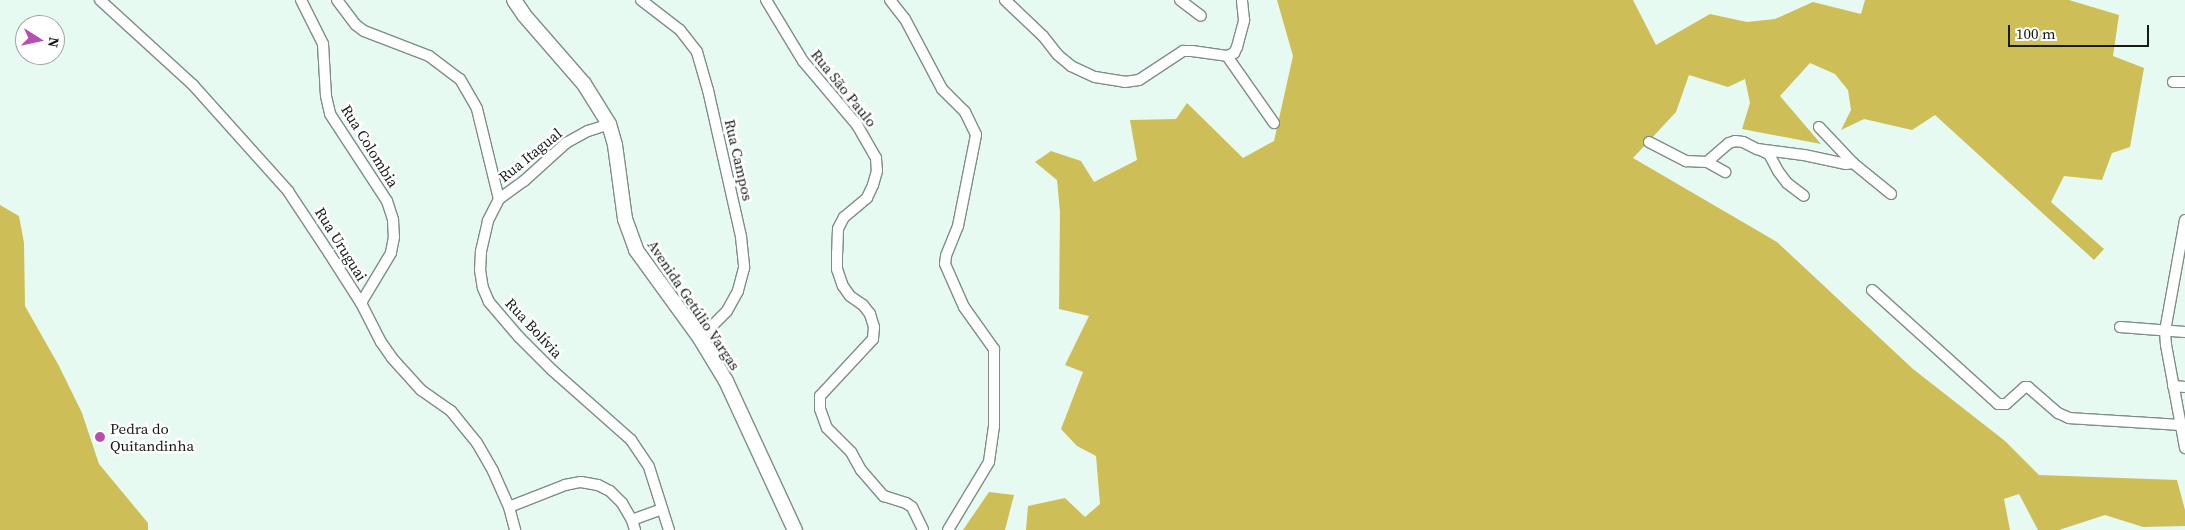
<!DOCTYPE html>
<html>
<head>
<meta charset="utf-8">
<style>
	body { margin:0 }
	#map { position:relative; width:2185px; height:530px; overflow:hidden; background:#e7faf1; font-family:"Source Serif 4",serif }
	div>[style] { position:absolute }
	.forest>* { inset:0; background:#cdbe57 }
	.roads { filter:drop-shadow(1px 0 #7e8e87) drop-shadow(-1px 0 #7e8e87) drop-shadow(0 1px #7e8e87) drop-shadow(0 -1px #7e8e87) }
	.minor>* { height:10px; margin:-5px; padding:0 5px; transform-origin:5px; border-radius:5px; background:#fff }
	.tertiary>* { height:14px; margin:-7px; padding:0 7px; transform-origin:7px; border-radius:7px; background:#fff }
	.dots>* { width:14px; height:14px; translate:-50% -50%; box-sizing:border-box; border:2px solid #fff; border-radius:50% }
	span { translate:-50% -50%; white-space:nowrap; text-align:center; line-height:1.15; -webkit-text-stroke:5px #fff; paint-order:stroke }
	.street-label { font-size:15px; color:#151b18 }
	.poi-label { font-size:15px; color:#151b18 }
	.left { translate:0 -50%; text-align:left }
	.north { position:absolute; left:15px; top:15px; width:50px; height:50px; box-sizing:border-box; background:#fff; border:1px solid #a1a4a3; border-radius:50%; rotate:100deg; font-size:14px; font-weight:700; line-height:20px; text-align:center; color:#151b18 }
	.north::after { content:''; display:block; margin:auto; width:18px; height:22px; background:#b84eb0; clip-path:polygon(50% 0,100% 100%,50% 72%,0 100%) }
	.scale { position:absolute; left:2008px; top:25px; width:141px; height:22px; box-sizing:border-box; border:2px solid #151b18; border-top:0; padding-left:6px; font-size:15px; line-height:18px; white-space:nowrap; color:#151b18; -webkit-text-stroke:4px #fff; paint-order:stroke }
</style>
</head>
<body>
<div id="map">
	<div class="forest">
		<i style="clip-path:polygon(1277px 0,1633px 0,1656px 45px,1710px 14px,1747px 22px,1775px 19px,1813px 2px,1861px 14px,1865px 0,2069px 0,2119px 15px,2113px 56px,2144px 68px,2130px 147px,2112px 153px,2102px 180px,2064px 176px,2051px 202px,2104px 249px,2094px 260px,1935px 115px,1912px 130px,1864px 119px,1841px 130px,1851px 110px,1848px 90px,1835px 74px,1810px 63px,1780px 96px,1821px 144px,1742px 129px,1750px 103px,1745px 79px,1728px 87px,1689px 75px,1676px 112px,1633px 158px,1777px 242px,1913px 369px,2005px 441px,2039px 475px,2177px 480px,2185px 510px,2185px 526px,2143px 527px,2105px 515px,2059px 530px,2038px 530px,2019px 494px,2004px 499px,2010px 530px,1026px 530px,1028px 506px,1065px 498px,1085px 517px,1100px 504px,1096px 456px,1077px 446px,1061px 429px,1083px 372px,1065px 365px,1089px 316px,1059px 309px,1060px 212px,1057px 180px,1035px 162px,1051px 151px,1081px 161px,1094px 182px,1137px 160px,1130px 120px,1176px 119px,1187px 103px,1243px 158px,1274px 141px,1293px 56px)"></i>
		<i style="clip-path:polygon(0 205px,19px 216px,24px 243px,25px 306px,59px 366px,82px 413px,99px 464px,148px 523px,148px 530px,0 530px)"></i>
		<i style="clip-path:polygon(989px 492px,1014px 495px,1005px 530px,963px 530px)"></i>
	</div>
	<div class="roads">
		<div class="minor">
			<i style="left:100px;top:0;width:126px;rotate:42.4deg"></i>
			<i style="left:193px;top:85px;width:142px;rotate:48.1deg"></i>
			<i style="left:288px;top:191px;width:74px;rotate:56.5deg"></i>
			<i style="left:329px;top:253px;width:59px;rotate:57.4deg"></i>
			<i style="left:361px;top:303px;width:44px;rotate:62.9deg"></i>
			<i style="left:381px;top:342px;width:19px;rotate:55deg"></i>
			<i style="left:392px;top:358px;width:43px;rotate:47.8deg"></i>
			<i style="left:421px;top:390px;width:37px;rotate:35deg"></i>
			<i style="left:451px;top:411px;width:41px;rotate:50.9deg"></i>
			<i style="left:477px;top:443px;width:32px;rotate:60deg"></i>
			<i style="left:493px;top:471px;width:39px;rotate:66deg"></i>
			<i style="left:509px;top:507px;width:24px;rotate:75deg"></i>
			<i style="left:301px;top:0;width:49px;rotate:63.4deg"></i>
			<i style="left:323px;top:44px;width:52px;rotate:86.7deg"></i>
			<i style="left:326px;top:96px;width:18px;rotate:77deg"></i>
			<i style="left:330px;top:114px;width:104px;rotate:56.8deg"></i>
			<i style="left:387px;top:201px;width:20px;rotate:72deg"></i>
			<i style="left:393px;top:220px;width:17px;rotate:87deg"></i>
			<i style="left:394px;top:237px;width:16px;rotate:101deg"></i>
			<i style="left:391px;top:253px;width:58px;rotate:121deg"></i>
			<i style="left:337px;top:0;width:31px;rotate:53deg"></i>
			<i style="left:356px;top:25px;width:10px;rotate:37deg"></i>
			<i style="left:364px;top:31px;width:70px;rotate:21deg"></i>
			<i style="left:429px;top:56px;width:39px;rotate:37deg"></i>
			<i style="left:460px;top:79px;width:34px;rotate:60deg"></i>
			<i style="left:477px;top:109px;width:93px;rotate:76.3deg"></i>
			<i style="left:499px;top:199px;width:25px;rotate:117deg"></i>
			<i style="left:488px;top:221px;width:32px;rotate:103deg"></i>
			<i style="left:481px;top:252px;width:18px;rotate:93deg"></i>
			<i style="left:480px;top:270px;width:18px;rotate:81deg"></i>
			<i style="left:483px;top:288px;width:15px;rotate:67deg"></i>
			<i style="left:489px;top:302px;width:46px;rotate:49.4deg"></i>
			<i style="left:519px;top:337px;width:47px;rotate:45deg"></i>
			<i style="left:552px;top:370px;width:106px;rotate:41.5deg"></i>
			<i style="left:631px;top:440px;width:32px;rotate:56deg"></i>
			<i style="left:649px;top:467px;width:66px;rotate:72.4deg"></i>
			<i style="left:641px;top:0;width:49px;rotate:37.6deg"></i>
			<i style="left:680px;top:30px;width:28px;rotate:52deg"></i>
			<i style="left:697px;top:52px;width:40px;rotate:74deg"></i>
			<i style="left:708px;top:90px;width:151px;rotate:77.3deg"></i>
			<i style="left:741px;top:237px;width:31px;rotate:84deg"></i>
			<i style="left:744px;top:268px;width:24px;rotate:105deg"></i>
			<i style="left:738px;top:291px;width:23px;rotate:119deg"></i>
			<i style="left:727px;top:311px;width:38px;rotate:135deg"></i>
			<i style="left:766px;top:0;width:71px;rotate:58.8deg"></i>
			<i style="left:803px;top:61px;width:84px;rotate:49.8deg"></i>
			<i style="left:857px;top:125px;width:38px;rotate:60deg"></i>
			<i style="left:876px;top:158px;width:13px;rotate:86deg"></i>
			<i style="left:877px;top:171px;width:15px;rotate:106deg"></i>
			<i style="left:873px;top:185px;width:14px;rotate:115deg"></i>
			<i style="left:867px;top:198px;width:30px;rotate:140deg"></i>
			<i style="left:844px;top:217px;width:13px;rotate:117deg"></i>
			<i style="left:838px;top:229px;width:24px;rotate:92deg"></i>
			<i style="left:837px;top:253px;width:16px;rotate:90deg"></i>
			<i style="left:837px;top:269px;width:18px;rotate:71deg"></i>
			<i style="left:843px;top:286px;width:12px;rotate:55deg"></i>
			<i style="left:850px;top:296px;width:16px;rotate:35deg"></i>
			<i style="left:863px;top:305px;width:11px;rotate:52deg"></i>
			<i style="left:870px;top:314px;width:14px;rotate:73deg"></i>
			<i style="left:874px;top:327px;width:12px;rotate:95deg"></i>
			<i style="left:873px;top:339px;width:78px;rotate:132.9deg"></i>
			<i style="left:820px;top:396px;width:13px;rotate:90deg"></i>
			<i style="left:820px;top:409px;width:20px;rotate:70deg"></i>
			<i style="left:827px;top:428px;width:34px;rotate:45deg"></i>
			<i style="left:851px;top:452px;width:21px;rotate:61deg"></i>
			<i style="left:861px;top:470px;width:35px;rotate:49deg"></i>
			<i style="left:884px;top:496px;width:23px;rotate:18deg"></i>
			<i style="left:906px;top:503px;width:7px;rotate:34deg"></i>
			<i style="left:912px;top:507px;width:25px;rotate:64deg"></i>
			<i style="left:890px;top:0;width:24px;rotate:52deg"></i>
			<i style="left:905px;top:19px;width:79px;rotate:62.1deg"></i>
			<i style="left:942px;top:89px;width:33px;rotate:45deg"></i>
			<i style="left:965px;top:112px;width:25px;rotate:64deg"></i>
			<i style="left:976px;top:135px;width:93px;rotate:101.2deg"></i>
			<i style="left:958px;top:226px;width:32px;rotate:112deg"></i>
			<i style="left:946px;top:256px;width:8px;rotate:97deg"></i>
			<i style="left:945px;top:264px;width:47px;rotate:66.2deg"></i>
			<i style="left:964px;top:307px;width:52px;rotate:54.5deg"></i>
			<i style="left:994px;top:349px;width:77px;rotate:90deg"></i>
			<i style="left:994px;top:426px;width:36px;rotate:98deg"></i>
			<i style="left:989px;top:462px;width:79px;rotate:121.1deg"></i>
			<i style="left:1005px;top:0;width:52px;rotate:43.5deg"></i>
			<i style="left:1043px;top:36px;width:24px;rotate:52deg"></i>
			<i style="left:1058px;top:55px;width:17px;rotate:40deg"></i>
			<i style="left:1071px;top:66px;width:26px;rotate:25deg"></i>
			<i style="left:1095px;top:77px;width:30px;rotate:9deg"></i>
			<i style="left:1125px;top:82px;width:14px;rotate:-8deg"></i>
			<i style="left:1139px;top:80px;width:53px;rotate:-33.4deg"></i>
			<i style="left:1183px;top:51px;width:9px"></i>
			<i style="left:1192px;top:51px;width:35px;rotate:8deg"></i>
			<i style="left:1227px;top:56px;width:8px;rotate:-23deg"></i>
			<i style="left:1234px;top:53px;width:7px;rotate:-63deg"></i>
			<i style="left:1237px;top:47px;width:28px;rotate:-75deg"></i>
			<i style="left:1244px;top:20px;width:20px;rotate:-96deg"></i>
			<i style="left:1180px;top:0;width:26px;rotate:37deg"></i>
			<i style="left:1227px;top:56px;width:82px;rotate:55deg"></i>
			<i style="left:2173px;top:82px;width:12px"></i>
			<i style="left:1819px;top:127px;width:50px;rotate:46.6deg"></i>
			<i style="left:1853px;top:163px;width:49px;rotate:39.2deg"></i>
			<i style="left:1649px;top:142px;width:42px;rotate:27.2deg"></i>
			<i style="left:1686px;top:161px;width:21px;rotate:3deg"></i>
			<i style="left:1707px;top:162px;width:21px;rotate:29deg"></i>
			<i style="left:1760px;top:150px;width:10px;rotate:24deg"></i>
			<i style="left:1769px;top:154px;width:19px;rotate:62deg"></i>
			<i style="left:1778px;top:171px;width:15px;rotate:53deg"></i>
			<i style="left:1787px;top:183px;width:21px;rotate:37deg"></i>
			<i style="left:1707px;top:162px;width:29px;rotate:-41deg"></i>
			<i style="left:1729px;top:143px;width:6px;rotate:-18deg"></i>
			<i style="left:1735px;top:141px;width:8px;rotate:7deg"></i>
			<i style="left:1743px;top:142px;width:16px;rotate:27deg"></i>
			<i style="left:1757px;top:149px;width:47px;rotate:7.3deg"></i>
			<i style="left:1804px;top:155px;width:43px;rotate:12.1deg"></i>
			<i style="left:1846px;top:164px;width:7px;rotate:-8deg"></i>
			<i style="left:499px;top:199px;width:31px;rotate:-36deg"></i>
			<i style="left:524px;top:181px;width:57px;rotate:-42.1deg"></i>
			<i style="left:566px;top:143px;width:25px;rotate:-29deg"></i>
			<i style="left:588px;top:131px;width:22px;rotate:-18deg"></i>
			<i style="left:2185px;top:220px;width:113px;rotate:100.2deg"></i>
			<i style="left:2165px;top:331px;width:14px;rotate:86deg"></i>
			<i style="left:2166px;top:345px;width:105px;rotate:79.5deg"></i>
			<i style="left:1872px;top:290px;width:170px;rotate:42.1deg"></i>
			<i style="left:1998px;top:404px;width:8px"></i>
			<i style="left:2006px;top:404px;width:25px;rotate:-42deg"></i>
			<i style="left:2025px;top:387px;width:3px"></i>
			<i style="left:2028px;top:387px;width:40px;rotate:41deg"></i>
			<i style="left:2058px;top:413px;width:12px;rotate:24deg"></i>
			<i style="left:2069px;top:418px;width:111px;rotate:3.6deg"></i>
			<i style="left:2120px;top:327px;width:65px;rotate:4.4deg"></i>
			<i style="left:2173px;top:386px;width:12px;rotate:5deg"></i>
			<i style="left:509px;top:507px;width:60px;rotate:-21.4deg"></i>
			<i style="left:565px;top:485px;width:16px;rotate:-11deg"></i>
			<i style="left:581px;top:482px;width:17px;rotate:10deg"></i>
			<i style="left:598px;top:485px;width:13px;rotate:27deg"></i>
			<i style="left:610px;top:491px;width:17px;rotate:45deg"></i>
			<i style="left:622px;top:503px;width:20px;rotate:60deg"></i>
			<i style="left:635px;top:530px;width:10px;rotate:-107deg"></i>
			<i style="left:632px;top:520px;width:32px;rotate:-20deg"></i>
		</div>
		<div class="tertiary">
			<i style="left:514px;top:0;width:18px;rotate:56deg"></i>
			<i style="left:524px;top:15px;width:91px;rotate:49deg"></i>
			<i style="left:584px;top:84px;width:47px;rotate:58deg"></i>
			<i style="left:609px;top:124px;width:22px;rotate:74deg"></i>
			<i style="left:615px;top:145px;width:75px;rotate:82.3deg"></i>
			<i style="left:625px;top:219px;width:33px;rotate:70deg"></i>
			<i style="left:636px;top:250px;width:109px;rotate:54deg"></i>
			<i style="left:700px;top:338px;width:50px;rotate:58.8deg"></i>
			<i style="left:726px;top:381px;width:164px;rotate:65.2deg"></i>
		</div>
	</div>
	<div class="dots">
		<i style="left:100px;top:437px;background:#b84eb0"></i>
	</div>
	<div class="street-label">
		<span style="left:844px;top:88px;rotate:51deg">Rua São Paulo</span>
		<span style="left:370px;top:146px;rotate:58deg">Rua Colombia</span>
		<span style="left:530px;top:155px;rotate:-39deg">Rua Itagual</span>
		<span style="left:739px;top:160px;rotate:77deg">Rua Campos</span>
		<span style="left:341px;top:244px;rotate:58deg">Rua Uruguai</span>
		<span style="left:694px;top:305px;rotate:56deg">Avenida Getúlio Vargas</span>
		<span style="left:534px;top:328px;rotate:47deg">Rua Bolívia</span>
	</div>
	<div class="poi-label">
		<span class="left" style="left:110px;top:437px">Pedra do<br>Quitandinha</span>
	</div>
	<div class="north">N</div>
	<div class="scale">100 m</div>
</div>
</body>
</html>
